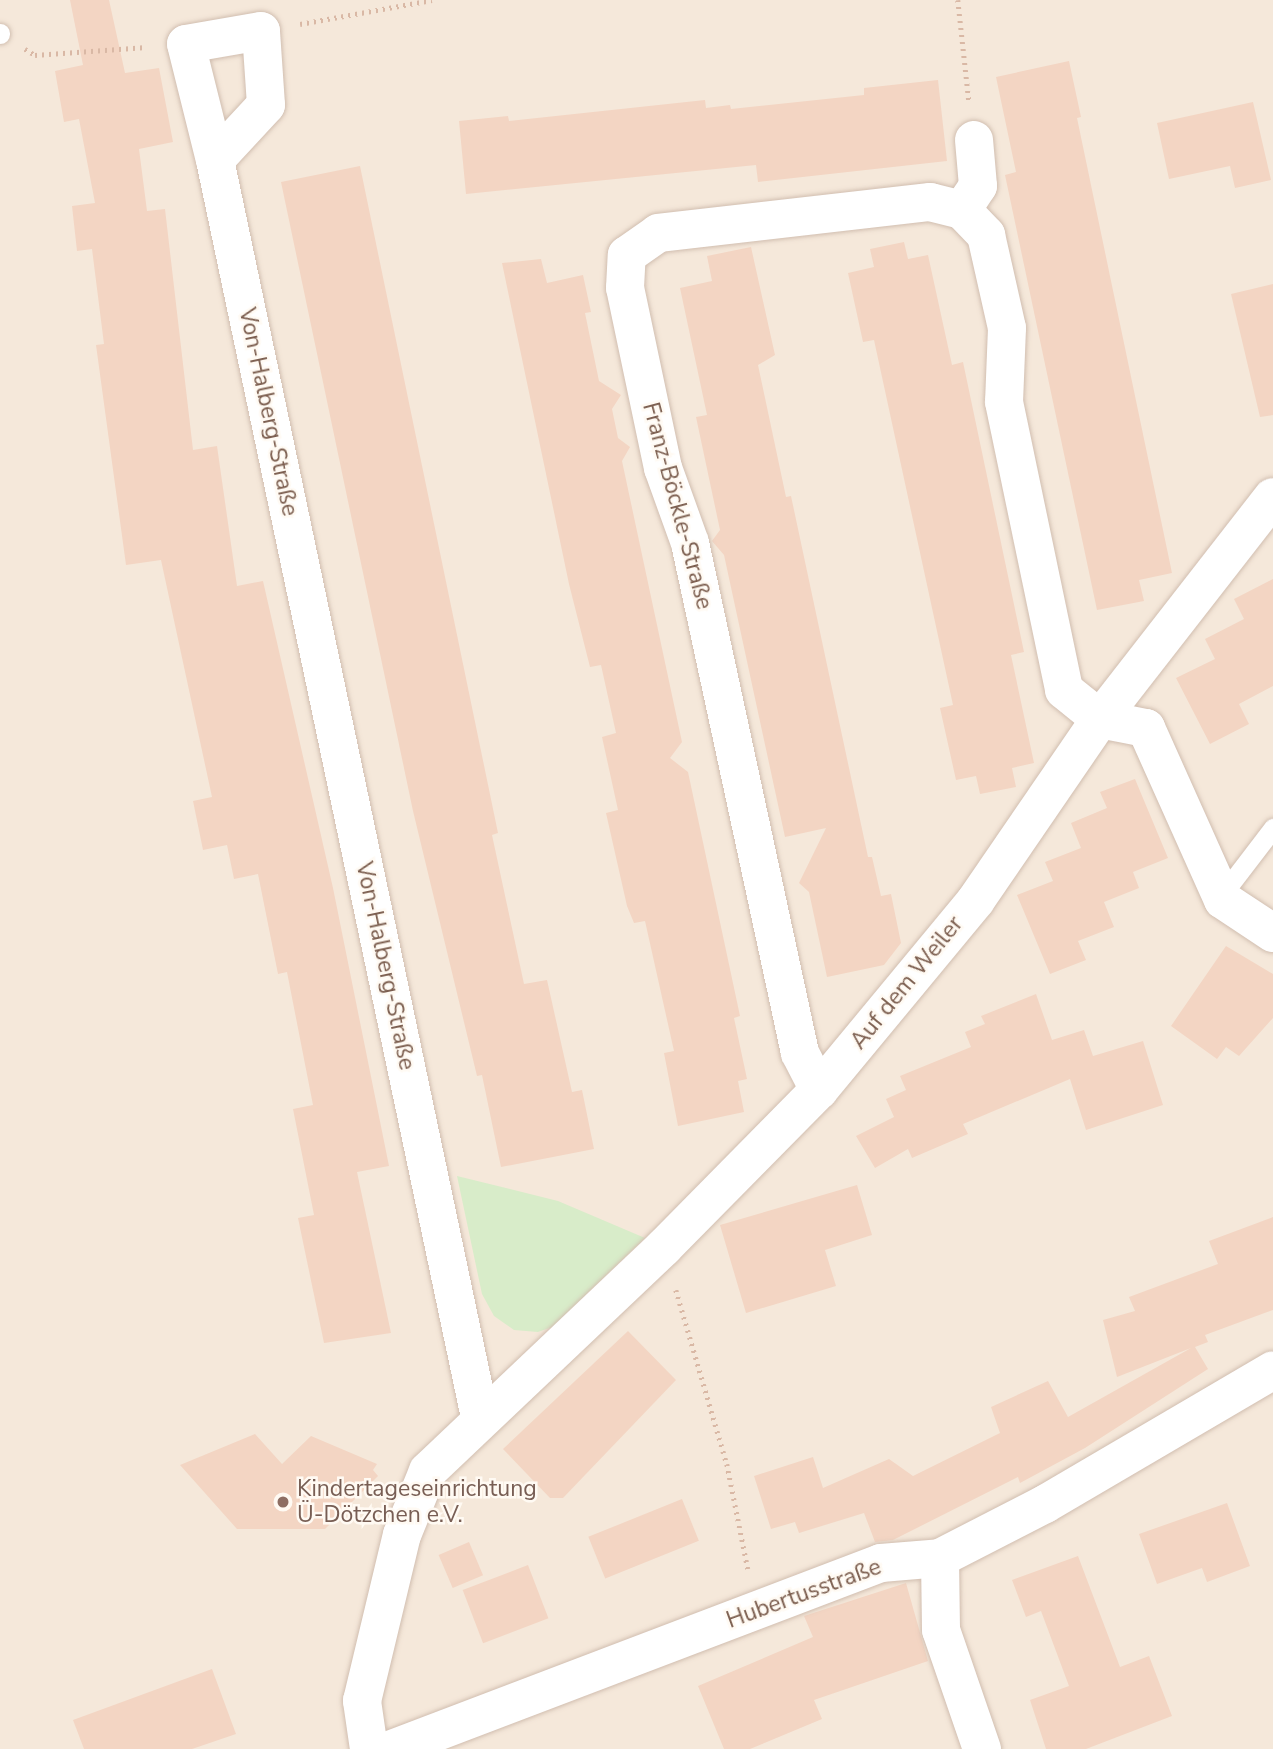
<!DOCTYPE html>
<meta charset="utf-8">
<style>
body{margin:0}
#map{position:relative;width:1273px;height:1749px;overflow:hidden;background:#fdf6ec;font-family:"Nunito Sans",sans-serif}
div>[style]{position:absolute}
.residential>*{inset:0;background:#f5e8da;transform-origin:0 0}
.green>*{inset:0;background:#d8ecc9}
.building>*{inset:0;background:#f3d5c3;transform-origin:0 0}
.path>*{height:4.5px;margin-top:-2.25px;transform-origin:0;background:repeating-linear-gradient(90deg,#d9b8a5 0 2px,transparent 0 7px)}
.roads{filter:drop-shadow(0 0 2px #d1beb0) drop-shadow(0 0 2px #d1beb0)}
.service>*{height:19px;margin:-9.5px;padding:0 9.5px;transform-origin:9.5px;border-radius:9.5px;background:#fff}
.minor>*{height:38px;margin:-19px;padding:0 19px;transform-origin:19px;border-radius:19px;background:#fff}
.dots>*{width:19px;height:19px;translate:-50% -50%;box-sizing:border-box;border:4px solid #fffaf3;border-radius:50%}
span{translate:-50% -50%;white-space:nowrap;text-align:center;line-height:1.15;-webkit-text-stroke:5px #fffaf3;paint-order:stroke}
.street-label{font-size:23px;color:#7a5c4d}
.education-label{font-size:23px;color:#785e54}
.left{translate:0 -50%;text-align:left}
</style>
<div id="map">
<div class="residential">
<div style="left:0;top:0;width:1273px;height:1749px"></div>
</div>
<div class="green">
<div style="clip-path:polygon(457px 1176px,558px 1201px,645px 1238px,552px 1327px,538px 1332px,514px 1330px,494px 1316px,482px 1294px)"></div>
</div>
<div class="building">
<div style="clip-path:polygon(70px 0,109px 0,125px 73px,159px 68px,173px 142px,139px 149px,147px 211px,165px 209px,193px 450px,217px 446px,237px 586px,263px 581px,333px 888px,389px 1166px,357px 1172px,391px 1333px,324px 1343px,298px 1218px,314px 1215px,293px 1109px,313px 1105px,287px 972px,278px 974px,258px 874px,234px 879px,227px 845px,203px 850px,193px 801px,212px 797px,161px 560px,126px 565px,96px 345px,104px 344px,92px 249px,77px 251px,72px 206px,95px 203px,79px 119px,64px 122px,55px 71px,83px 65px)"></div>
<div style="clip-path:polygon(1069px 61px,1081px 117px,1077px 118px,1172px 573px,1139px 580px,1144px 601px,1097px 610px,1005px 175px,1016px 172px,996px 77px)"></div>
<div style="clip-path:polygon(938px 80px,947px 161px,758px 182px,756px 165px,466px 194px,459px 121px,508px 116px,509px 121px,705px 100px,706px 108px,730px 105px,731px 109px,864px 95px,864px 88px)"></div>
<div style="clip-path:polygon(1253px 102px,1271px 180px,1235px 188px,1230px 166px,1169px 179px,1157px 123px)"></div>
<div style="clip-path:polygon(360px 166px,498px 833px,492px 835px,524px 984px,547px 980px,572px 1092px,582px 1090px,594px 1149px,501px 1167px,482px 1075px,477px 1076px,413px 811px,281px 182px)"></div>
<div style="clip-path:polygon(904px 242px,908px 259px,928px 255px,952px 365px,963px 362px,1024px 652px,1011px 655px,1034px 763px,1012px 768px,1016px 787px,980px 794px,976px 776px,956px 780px,940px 708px,953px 705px,874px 340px,863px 342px,848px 273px,874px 267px,870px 249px)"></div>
<div style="clip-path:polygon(751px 247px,775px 355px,758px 365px,786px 497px,791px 496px,868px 857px,872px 857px,881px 896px,891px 894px,901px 943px,884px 965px,827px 977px,809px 892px,799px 883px,826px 828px,785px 837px,724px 555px,712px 541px,720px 530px,696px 417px,707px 415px,680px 288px,712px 281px,707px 256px)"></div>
<div style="clip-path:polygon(541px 259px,547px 283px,583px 275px,591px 312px,585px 313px,599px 381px,621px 395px,612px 409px,618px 438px,630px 447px,622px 461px,682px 742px,670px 758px,688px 772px,740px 1016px,734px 1018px,747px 1079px,738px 1081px,744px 1112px,678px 1126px,664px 1053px,674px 1051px,645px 921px,634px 923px,627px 906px,606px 813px,618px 810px,602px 737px,616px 733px,601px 665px,590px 667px,569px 584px,502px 263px)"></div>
<div style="clip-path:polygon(1273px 284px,1273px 415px,1260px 417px,1231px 294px)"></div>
<div style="clip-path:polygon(1273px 579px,1273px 686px,1239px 704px,1249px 724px,1210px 744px,1176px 678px,1215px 659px,1205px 639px,1244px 619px,1234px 599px)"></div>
<div style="clip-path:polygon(1135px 779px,1168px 858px,1133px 872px,1139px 888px,1104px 902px,1114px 927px,1078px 941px,1086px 960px,1050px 974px,1017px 895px,1053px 881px,1045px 862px,1081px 848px,1071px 823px,1107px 808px,1100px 792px)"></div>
<div style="clip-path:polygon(1226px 946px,1273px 974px,1273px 1018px,1239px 1056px,1226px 1047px,1217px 1059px,1171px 1026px)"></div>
<div style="clip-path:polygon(1036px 994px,1052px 1040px,1084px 1030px,1093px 1056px,1143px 1041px,1163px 1105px,1086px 1130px,1070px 1079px,963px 1124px,968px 1134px,912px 1158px,908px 1149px,875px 1168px,856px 1136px,894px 1117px,886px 1099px,906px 1090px,900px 1076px,971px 1047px,965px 1032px,985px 1024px,981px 1016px)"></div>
<div style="clip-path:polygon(857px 1185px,872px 1235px,825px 1250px,836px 1286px,746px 1313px,720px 1225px)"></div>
<div style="clip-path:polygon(1273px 1217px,1273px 1310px,1205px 1335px,1208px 1342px,1195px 1347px,1208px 1369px,1085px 1448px,1020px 1483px,1018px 1477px,893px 1540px,875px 1542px,864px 1513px,799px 1533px,795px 1522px,771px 1529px,754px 1476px,813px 1457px,823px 1488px,889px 1459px,913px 1476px,1000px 1433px,991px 1407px,1048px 1381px,1068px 1417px,1191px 1348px,1117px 1377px,1103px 1320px,1135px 1311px,1129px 1297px,1218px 1264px,1209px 1241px)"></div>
<div style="clip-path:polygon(628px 1331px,676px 1380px,563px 1498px,550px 1498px,503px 1449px)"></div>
<div style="clip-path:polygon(255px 1434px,282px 1464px,311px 1436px,377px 1464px,373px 1470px,378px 1476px,325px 1529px,237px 1529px,180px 1465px)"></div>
<div style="left:682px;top:1499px;width:45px;height:101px;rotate:68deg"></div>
<div style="clip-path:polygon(1227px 1503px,1250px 1566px,1207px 1582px,1202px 1568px,1157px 1584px,1139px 1534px)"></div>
<div style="left:469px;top:1542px;width:36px;height:33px;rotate:67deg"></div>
<div style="clip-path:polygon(1078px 1556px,1120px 1667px,1149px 1656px,1172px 1716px,1086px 1749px,1046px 1749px,1030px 1700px,1069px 1686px,1041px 1611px,1026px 1617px,1012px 1580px)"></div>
<div style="left:528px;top:1565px;width:57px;height:70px;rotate:69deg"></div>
<div style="clip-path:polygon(906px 1583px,928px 1661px,814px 1700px,822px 1719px,750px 1749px,724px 1749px,698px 1686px,813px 1637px,804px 1616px)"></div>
<div style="clip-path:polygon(212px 1669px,236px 1734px,192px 1749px,84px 1749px,73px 1720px)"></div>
</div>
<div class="path">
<div style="left:958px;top:0;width:102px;rotate:83.8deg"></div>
<div style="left:300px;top:24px;width:134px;rotate:-10.3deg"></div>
<div style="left:25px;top:49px;width:12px;rotate:31deg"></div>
<div style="left:35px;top:55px;width:112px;rotate:-4.1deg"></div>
<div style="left:676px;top:1290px;width:181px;rotate:73.7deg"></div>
<div style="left:727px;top:1464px;width:107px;rotate:78.7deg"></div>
</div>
<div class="roads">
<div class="service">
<div style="left:0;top:33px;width:1px;rotate:90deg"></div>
<div style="left:1221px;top:896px;width:86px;rotate:-52.6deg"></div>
</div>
<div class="minor">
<div style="left:974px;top:140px;width:46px;rotate:85deg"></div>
<div style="left:978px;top:186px;width:29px;rotate:124deg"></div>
<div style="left:962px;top:210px;width:35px;rotate:46deg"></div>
<div style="left:986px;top:235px;width:95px;rotate:77.3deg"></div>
<div style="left:1007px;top:328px;width:74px;rotate:92.3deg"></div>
<div style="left:1004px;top:402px;width:294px;rotate:78.2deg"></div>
<div style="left:1064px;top:690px;width:46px;rotate:38.9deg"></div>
<div style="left:1100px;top:719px;width:47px;rotate:11.1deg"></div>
<div style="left:1146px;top:728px;width:188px;rotate:65.9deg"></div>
<div style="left:1223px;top:900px;width:60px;rotate:33.4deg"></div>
<div style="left:215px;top:160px;width:75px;rotate:-47.2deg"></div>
<div style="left:266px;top:105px;width:74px;rotate:-93.9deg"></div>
<div style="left:261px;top:31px;width:76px;rotate:170.2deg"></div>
<div style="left:186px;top:44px;width:120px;rotate:76deg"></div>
<div style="left:215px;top:160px;width:1285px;rotate:78.1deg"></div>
<div style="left:819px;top:1090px;width:42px;rotate:-117.2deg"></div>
<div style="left:800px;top:1053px;width:522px;rotate:-102.17deg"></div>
<div style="left:690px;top:543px;width:80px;rotate:-109.8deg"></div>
<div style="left:663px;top:468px;width:184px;rotate:-101.9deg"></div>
<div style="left:625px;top:288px;width:33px;rotate:-87deg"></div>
<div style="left:627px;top:255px;width:38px;rotate:-35deg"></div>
<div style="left:658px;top:233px;width:274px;rotate:-6.5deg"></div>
<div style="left:930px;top:202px;width:33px;rotate:14deg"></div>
<div style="left:940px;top:1558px;width:72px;rotate:89.2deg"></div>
<div style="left:941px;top:1630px;width:126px;rotate:71deg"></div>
<div style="left:369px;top:1749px;width:49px;rotate:-98.3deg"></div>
<div style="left:362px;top:1701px;width:171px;rotate:-76.5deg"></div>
<div style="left:402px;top:1535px;width:69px;rotate:-67.9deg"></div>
<div style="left:428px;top:1471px;width:325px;rotate:-43.5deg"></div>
<div style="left:664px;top:1247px;width:221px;rotate:-45.4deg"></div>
<div style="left:819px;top:1090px;width:246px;rotate:-50.4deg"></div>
<div style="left:976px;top:900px;width:219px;rotate:-55.6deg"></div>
<div style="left:1100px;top:719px;width:281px;rotate:-52.1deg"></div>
<div style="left:392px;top:1749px;width:523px;rotate:-20.83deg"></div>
<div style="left:881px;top:1563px;width:59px;rotate:-4.8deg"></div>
<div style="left:940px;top:1558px;width:118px;rotate:-27.2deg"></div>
<div style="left:1045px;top:1504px;width:264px;rotate:-30.4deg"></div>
</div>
</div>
<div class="dots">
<div style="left:283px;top:1502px;background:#8d6e63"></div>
</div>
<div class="street-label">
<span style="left:268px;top:412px;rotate:78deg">Von-Halberg-Straße</span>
<span style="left:677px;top:506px;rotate:75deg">Franz-Böckle-Straße</span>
<span style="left:385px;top:966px;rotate:78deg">Von-Halberg-Straße</span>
<span style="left:907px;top:983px;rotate:-51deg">Auf dem Weiler</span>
<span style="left:804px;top:1594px;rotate:-20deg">Hubertusstraße</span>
</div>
<div class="education-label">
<span class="left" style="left:297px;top:1502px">Kindertageseinrichtung<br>Ü-Dötzchen e.V.</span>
</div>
</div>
